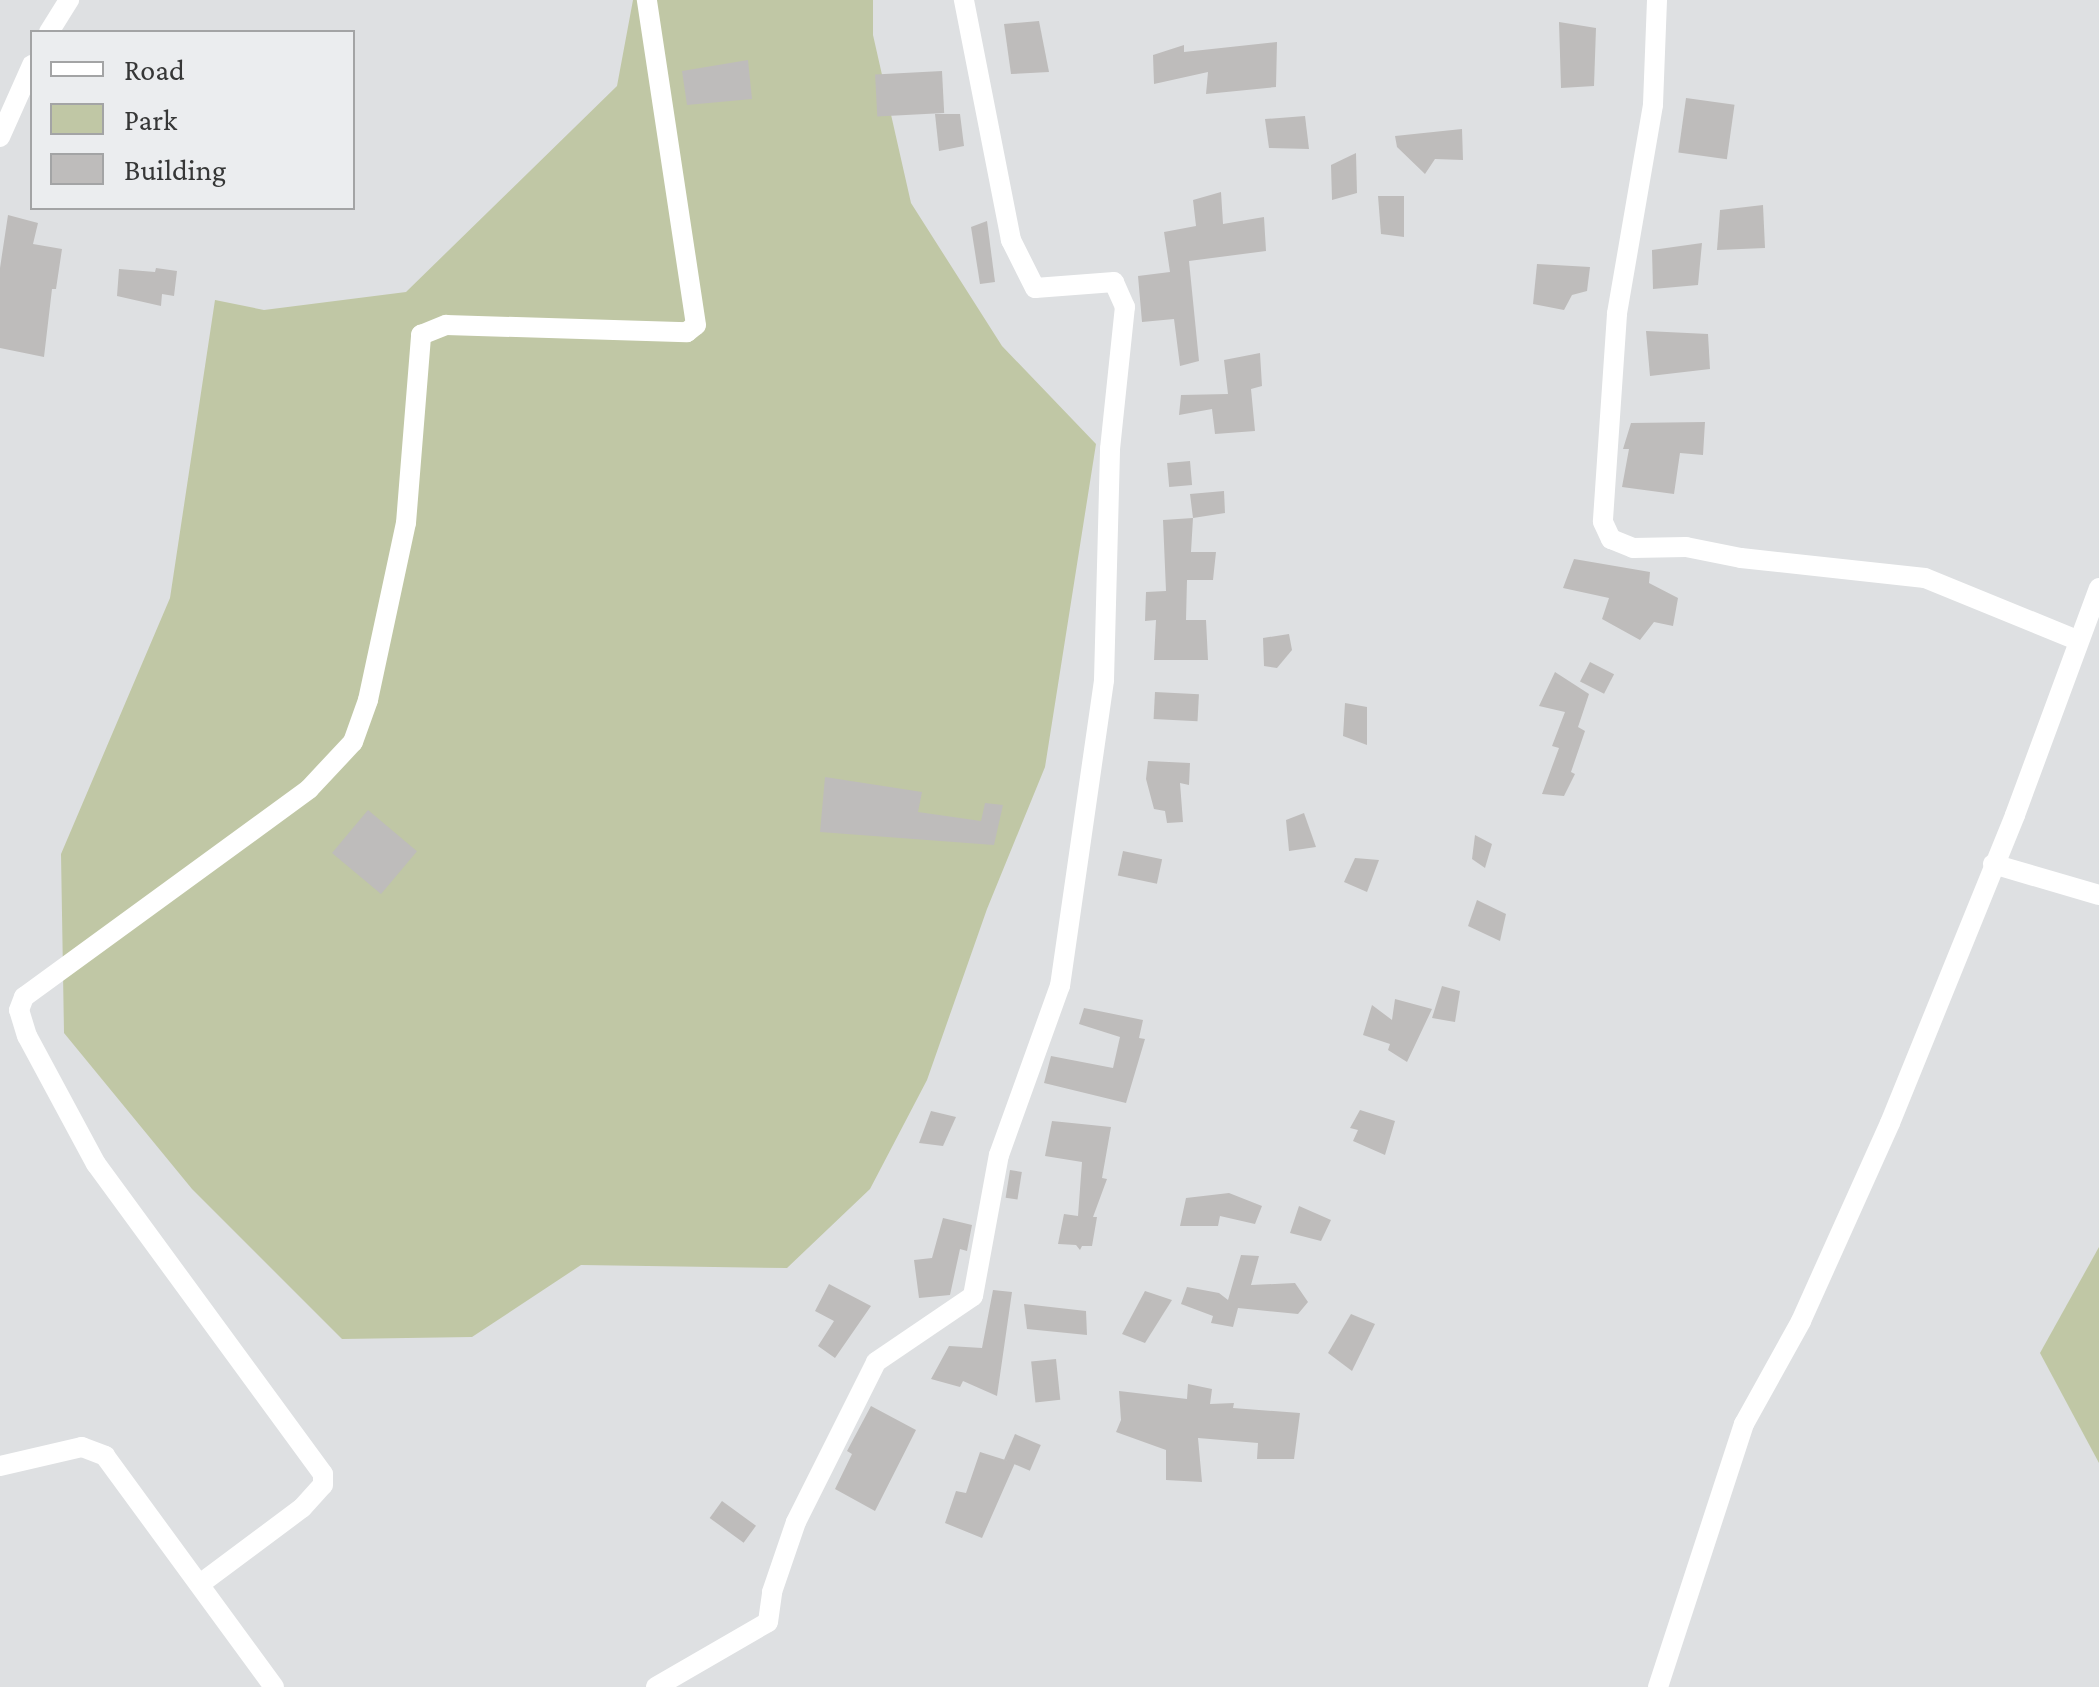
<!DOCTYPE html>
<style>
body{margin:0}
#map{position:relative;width:2099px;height:1687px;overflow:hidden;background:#dee0e2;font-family:"Crimson Pro",serif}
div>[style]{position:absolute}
.green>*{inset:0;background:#c0c7a5}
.building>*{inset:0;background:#bebcbb;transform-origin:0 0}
.minor>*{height:20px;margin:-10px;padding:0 10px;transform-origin:10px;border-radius:10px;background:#fff}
span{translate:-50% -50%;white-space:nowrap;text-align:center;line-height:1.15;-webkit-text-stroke:9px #ebedef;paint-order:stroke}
.legend{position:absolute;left:30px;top:30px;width:325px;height:180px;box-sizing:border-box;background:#ebedef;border:2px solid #a3a4a5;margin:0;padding:12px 18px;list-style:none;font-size:30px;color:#363737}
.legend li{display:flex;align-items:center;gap:20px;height:50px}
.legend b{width:50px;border:2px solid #a3a4a5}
</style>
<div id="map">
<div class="green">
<div style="clip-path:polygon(633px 0,873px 0,873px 35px,911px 203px,1002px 346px,1096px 444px,1045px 767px,987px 909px,927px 1080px,870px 1189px,787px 1268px,581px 1265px,472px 1337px,342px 1339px,192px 1189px,64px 1033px,61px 854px,170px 598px,215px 300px,264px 310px,406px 292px,617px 86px)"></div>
<div style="clip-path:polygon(2099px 1247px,2099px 1463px,2040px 1353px)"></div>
</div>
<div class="building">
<div style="clip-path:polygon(1039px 21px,1049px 72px,1011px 74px,1004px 24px)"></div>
<div style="clip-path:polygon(1559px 22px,1596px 28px,1594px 86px,1561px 88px)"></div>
<div style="clip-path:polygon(1277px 42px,1276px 87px,1206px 94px,1208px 72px,1154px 84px,1153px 55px,1184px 45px,1184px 52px)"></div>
<div style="clip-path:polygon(748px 60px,752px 99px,687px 105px,682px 71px)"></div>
<div style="left:942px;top:71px;width:42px;height:67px;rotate:87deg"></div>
<div style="left:1686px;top:98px;width:49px;height:55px;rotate:8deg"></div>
<div style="clip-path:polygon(935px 114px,960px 114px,964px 146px,939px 151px)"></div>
<div style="clip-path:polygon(1305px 116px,1309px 149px,1269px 148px,1265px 119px)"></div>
<div style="clip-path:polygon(1462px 129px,1463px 160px,1435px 159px,1425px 174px,1397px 147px,1395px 136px)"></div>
<div style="clip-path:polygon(1356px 153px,1357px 193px,1332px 200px,1331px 165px)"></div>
<div style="clip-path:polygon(1221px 192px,1223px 224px,1264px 217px,1266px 251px,1189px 261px,1199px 361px,1180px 366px,1174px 319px,1142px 322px,1138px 276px,1170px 272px,1164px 232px,1196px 226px,1193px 200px)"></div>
<div style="clip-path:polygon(1378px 196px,1404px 196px,1404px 237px,1381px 234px)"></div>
<div style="clip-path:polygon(1763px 205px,1765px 248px,1717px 250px,1720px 210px)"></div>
<div style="clip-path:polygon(8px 215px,38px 223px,33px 244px,62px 249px,56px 289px,52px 289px,44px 357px,0 348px,0 268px)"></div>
<div style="clip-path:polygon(987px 221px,995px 282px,980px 284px,971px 227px)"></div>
<div style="clip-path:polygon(1702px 243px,1698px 285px,1653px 289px,1652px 250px)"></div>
<div style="clip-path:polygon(1537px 264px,1590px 267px,1587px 291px,1572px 295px,1564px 310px,1533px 304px)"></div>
<div style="clip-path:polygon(156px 268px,177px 271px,174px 296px,162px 294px,161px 306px,117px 296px,119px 269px,155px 272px)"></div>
<div style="clip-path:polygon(1646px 331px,1708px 334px,1710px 369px,1650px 376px)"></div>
<div style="clip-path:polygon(1260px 353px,1262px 386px,1251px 389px,1255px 431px,1215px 434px,1212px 409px,1179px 415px,1181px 395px,1228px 394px,1224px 360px)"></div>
<div style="clip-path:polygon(1705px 422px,1703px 455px,1680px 453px,1674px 494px,1622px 487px,1629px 449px,1623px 449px,1631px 423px)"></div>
<div style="left:1190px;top:461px;width:24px;height:23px;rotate:85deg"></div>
<div style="clip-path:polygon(1224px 491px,1225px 513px,1193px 518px,1190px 494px)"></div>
<div style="clip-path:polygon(1193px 518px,1191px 552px,1216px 552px,1213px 580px,1187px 580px,1186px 620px,1206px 620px,1208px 660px,1154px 660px,1156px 620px,1145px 621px,1146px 592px,1166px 591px,1163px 520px)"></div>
<div style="clip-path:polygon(1574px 559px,1650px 572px,1649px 583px,1678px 598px,1673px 626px,1654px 622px,1640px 640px,1602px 619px,1609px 598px,1563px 588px)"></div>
<div style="clip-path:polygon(1289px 634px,1292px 650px,1277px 668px,1264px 666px,1263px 638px)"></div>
<div style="left:1590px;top:662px;width:27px;height:22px;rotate:27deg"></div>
<div style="clip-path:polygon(1555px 672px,1589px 694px,1578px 727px,1585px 731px,1571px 772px,1575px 774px,1564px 796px,1542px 794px,1559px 748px,1552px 746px,1565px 712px,1539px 706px)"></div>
<div style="left:1155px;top:692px;width:44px;height:27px;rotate:3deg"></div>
<div style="clip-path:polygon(1345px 703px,1367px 707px,1367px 745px,1343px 736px)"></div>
<div style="clip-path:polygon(1148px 761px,1190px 763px,1189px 785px,1180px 783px,1183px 822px,1167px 823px,1165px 811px,1154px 809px,1146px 779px)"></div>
<div style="clip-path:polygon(825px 777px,922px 792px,918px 812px,981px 821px,985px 803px,1003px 805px,994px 845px,820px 832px)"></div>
<div style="left:368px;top:810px;width:64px;height:56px;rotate:40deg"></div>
<div style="clip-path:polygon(1304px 813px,1316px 847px,1289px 851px,1286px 820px)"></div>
<div style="clip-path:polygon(1475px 835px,1492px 844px,1485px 868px,1472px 859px)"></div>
<div style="left:1123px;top:851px;width:40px;height:25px;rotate:12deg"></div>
<div style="clip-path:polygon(1355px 858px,1379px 860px,1367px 892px,1344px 882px)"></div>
<div style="clip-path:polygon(1477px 900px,1506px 914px,1500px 941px,1468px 926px)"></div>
<div style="clip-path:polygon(1442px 986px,1460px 991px,1455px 1022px,1432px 1018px)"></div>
<div style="clip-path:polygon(1395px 999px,1432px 1009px,1407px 1062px,1388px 1050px,1390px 1044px,1363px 1035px,1372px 1005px,1392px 1020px)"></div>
<div style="clip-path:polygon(1084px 1008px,1143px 1020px,1139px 1038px,1145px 1039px,1126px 1103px,1044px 1083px,1051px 1056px,1113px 1068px,1120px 1037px,1079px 1024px)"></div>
<div style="clip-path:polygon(1360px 1110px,1395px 1121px,1385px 1155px,1353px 1141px,1358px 1130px,1350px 1128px)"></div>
<div style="clip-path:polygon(931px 1111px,956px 1117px,943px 1146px,919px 1143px)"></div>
<div style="clip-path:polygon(1052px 1121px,1111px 1127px,1102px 1178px,1107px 1179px,1093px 1217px,1097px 1217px,1092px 1246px,1082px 1246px,1080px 1250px,1076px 1245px,1058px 1244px,1064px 1214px,1078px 1216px,1082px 1162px,1045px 1156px)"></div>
<div style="left:1010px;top:1170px;width:12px;height:28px;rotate:9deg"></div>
<div style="clip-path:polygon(1229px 1193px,1262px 1206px,1255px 1224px,1220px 1216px,1218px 1226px,1180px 1226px,1186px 1198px)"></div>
<div style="clip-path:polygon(1299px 1206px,1331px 1220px,1321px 1241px,1290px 1233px)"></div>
<div style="clip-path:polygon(943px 1218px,972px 1225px,967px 1251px,960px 1249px,950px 1295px,919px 1298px,914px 1260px,932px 1258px)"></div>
<div style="clip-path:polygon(1241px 1255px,1259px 1256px,1251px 1285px,1295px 1283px,1308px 1302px,1298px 1314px,1238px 1308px,1233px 1327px,1211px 1323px,1213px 1316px,1181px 1304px,1187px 1287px,1219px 1293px,1228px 1300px)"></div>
<div style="clip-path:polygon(829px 1284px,871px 1306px,835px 1358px,818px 1346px,834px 1321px,815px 1311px)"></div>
<div style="clip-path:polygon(993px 1290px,1012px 1292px,997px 1396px,963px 1381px,960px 1387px,931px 1379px,949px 1346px,982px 1348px)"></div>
<div style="clip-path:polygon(1145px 1291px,1172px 1300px,1145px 1343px,1122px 1334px)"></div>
<div style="clip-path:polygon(1024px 1304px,1086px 1311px,1087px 1335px,1027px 1329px)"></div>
<div style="clip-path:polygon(1351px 1314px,1375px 1324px,1352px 1371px,1328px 1353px)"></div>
<div style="left:1056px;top:1359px;width:41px;height:25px;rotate:84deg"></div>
<div style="clip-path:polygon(1188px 1384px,1212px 1389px,1210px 1404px,1234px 1403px,1233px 1408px,1300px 1413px,1294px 1459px,1257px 1459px,1258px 1443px,1198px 1438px,1202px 1482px,1166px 1480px,1166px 1450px,1116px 1432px,1121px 1420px,1119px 1391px,1187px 1399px)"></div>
<div style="clip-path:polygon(871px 1406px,916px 1430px,875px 1511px,835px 1489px,852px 1454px,847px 1451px)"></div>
<div style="left:1015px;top:1434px;width:28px;height:28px;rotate:23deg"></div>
<div style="clip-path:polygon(980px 1452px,1015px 1463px,982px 1538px,945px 1523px,956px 1491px,966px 1493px)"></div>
<div style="left:722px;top:1501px;width:42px;height:21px;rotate:36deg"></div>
</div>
<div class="minor">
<div style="left:1657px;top:0;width:105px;rotate:92.2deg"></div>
<div style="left:1653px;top:105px;width:212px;rotate:99.8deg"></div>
<div style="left:1617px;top:314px;width:208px;rotate:93.9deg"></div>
<div style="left:1603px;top:522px;width:19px;rotate:65deg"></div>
<div style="left:1611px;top:539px;width:24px;rotate:22deg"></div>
<div style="left:1633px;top:548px;width:53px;rotate:-1.1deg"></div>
<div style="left:1686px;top:547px;width:56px;rotate:11.3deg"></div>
<div style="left:1741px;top:558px;width:185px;rotate:6.2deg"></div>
<div style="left:1925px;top:578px;width:166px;rotate:22.2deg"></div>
<div style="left:49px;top:32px;width:38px;rotate:-58deg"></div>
<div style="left:0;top:137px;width:79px;rotate:-66deg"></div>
<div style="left:1993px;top:864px;width:110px;rotate:16.3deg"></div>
<div style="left:0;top:1466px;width:84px;rotate:-13deg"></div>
<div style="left:82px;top:1447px;width:25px;rotate:21deg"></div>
<div style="left:105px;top:1456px;width:286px;rotate:53.8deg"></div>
<div style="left:200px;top:1584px;width:127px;rotate:-36.7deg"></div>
<div style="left:302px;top:1508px;width:31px;rotate:-48deg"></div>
<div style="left:323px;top:1485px;width:11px;rotate:-90deg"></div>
<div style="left:323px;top:1474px;width:384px;rotate:-126.2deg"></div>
<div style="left:96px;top:1164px;width:145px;rotate:-118.3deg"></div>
<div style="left:27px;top:1036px;width:27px;rotate:-107deg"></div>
<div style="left:19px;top:1010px;width:14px;rotate:-69deg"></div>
<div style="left:24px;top:997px;width:353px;rotate:-36.1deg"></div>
<div style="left:309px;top:789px;width:64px;rotate:-46.9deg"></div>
<div style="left:353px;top:742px;width:45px;rotate:-70.3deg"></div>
<div style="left:368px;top:700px;width:181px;rotate:-77.9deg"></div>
<div style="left:406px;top:523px;width:189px;rotate:-85.4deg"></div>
<div style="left:421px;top:335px;width:27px;rotate:-22deg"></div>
<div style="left:446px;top:325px;width:241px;rotate:1.7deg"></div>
<div style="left:687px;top:332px;width:11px;rotate:-38deg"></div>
<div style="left:696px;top:325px;width:329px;rotate:-98.6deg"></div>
<div style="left:656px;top:1687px;width:129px;rotate:-30.1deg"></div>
<div style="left:768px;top:1622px;width:30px;rotate:-82deg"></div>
<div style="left:772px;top:1592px;width:74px;rotate:-71.1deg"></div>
<div style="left:796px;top:1522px;width:179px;rotate:-63.4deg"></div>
<div style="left:876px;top:1362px;width:117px;rotate:-34.2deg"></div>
<div style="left:973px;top:1296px;width:143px;rotate:-79.6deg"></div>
<div style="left:999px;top:1155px;width:180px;rotate:-70.2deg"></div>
<div style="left:1060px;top:986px;width:309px;rotate:-81.8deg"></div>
<div style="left:1104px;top:680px;width:231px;rotate:-88.5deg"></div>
<div style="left:1110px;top:449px;width:143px;rotate:-84deg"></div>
<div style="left:1125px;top:307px;width:27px;rotate:-114deg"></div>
<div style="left:1114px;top:282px;width:79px;rotate:175.7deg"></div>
<div style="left:1035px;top:288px;width:54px;rotate:-116.6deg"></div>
<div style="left:1011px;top:240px;width:245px;rotate:-101.1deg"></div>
<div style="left:1658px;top:1687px;width:277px;rotate:-71.9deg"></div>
<div style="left:1744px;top:1424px;width:118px;rotate:-61deg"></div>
<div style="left:1801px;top:1321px;width:217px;rotate:-65.8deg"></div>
<div style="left:1890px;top:1123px;width:332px;rotate:-67.9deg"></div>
<div style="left:2015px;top:815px;width:242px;rotate:-69.7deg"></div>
</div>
<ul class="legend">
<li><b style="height:12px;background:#fff"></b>Road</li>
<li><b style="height:28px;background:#c0c7a5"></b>Park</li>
<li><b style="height:28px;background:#bebcbb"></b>Building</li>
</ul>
</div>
